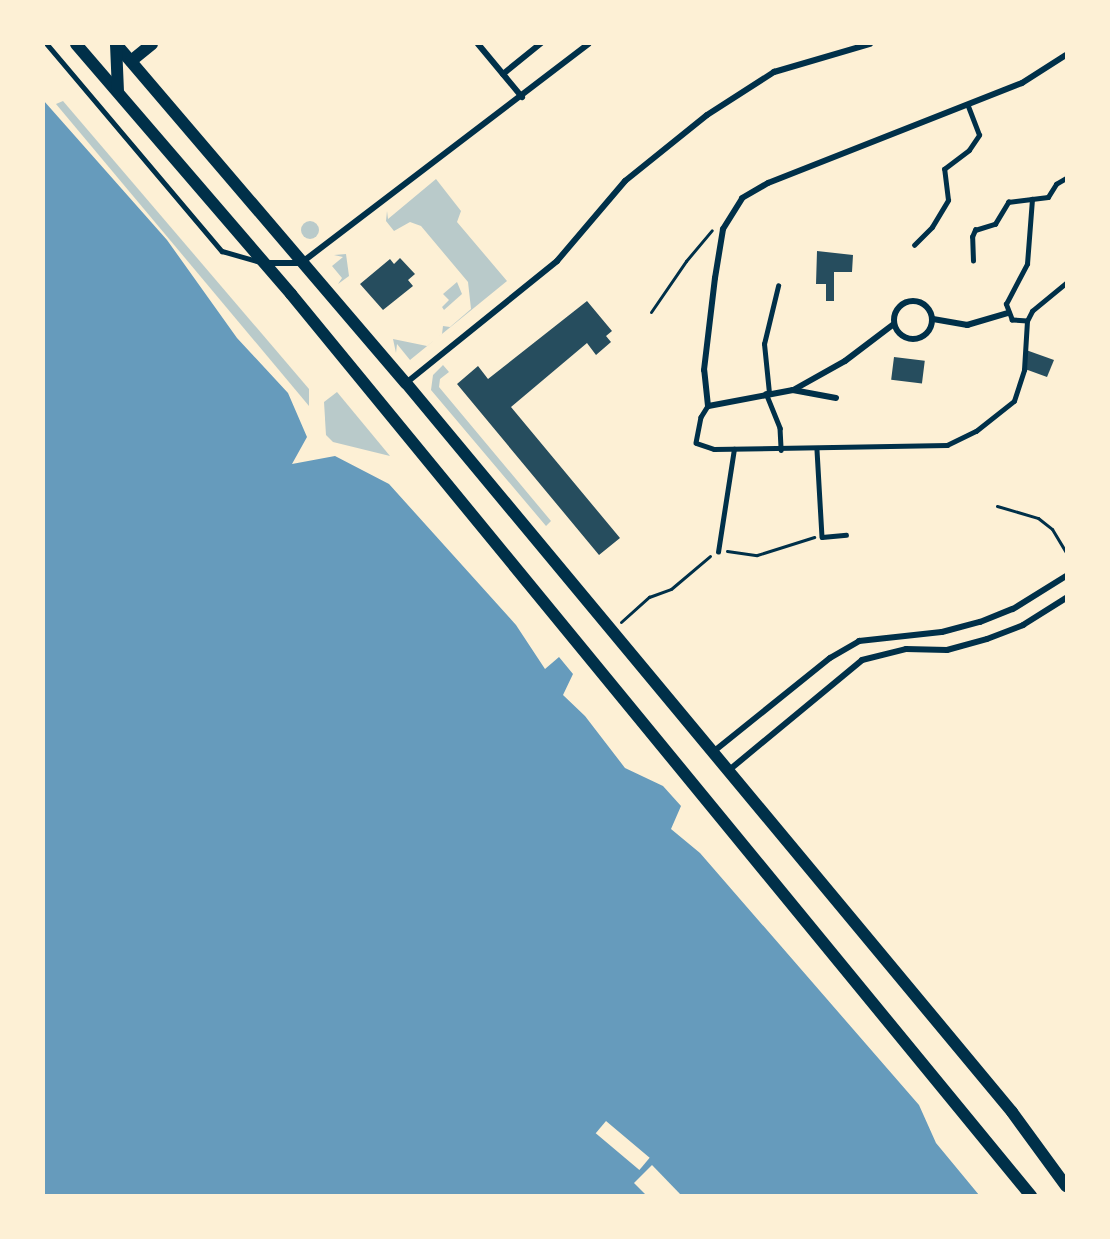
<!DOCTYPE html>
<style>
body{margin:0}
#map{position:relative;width:1110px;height:1239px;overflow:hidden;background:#fdf0d5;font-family:Commissioner,sans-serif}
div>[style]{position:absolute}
.green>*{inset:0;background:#b9caca}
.round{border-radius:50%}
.water>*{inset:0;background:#669bbc}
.pier>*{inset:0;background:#fdf0d5;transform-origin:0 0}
.building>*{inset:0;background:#264d5e;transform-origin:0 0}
.path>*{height:3px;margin:-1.5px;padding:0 1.5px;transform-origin:1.5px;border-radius:1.5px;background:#003049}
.service>*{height:4.5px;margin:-2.25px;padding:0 2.25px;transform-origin:2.25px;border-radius:2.25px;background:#003049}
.minor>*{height:6px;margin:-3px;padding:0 3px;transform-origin:3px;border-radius:3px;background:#003049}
.minor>.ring{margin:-3px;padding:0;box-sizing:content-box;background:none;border:6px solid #003049;border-radius:50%}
.secondary>*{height:12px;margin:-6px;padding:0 6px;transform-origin:6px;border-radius:6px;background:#003049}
span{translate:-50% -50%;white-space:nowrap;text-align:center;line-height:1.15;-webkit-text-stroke:6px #fdf0d5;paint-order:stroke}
.frame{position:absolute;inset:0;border:45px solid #fdf0d5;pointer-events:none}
</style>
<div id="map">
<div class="green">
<div style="clip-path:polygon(63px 101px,309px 389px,309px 406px,56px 104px)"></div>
<div style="clip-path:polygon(436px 179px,461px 211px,457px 222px,507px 281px,410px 360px,397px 344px,396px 353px,393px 339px,427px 346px,442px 334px,443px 326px,450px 327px,471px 309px,468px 282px,421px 226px,410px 222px,394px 231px,386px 221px,387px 211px,388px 219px)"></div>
<div class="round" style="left:301px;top:221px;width:18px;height:18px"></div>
<div style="clip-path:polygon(346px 254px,349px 276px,338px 284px,342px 278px,332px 266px,343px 257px,334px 255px)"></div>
<div style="clip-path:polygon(457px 282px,462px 294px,444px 310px,442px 307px,449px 300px,443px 294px)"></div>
<div style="clip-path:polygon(443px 365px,449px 372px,440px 379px,439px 387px,551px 521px,546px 526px,431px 390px,433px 375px)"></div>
<div style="clip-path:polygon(337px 392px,390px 456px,333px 442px,326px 435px,324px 402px)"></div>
</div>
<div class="water">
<div style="clip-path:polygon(44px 101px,167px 240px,237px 338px,288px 393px,307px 437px,292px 464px,335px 456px,389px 484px,516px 625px,545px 669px,559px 657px,573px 674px,563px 695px,585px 716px,625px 768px,663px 786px,681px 806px,671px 829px,700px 853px,919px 1105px,936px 1143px,979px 1195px,44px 1195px)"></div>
</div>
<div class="pier">
<div style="left:606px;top:1121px;width:57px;height:16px;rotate:40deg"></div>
<div style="clip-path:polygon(652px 1165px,681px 1195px,646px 1195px,634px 1183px)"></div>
</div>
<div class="building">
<div style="clip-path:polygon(817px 251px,853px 255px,852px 272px,834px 272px,834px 301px,826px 301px,826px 284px,816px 284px)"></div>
<div style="clip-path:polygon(400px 258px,415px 274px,408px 280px,413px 286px,383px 310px,360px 284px,390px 259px,394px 264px)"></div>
<div style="clip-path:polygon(587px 301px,612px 331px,606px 336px,611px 342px,596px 355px,587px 343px,511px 407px,620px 538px,599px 555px,457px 384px,478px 366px,488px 379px)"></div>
<div style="clip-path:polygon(1026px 350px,1054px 360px,1047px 377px,1025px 369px)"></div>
<div style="left:894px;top:357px;width:31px;height:23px;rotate:7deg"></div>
</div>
<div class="path">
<div style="left:651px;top:312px;width:62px;rotate:-55.5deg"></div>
<div style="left:686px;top:261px;width:40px;rotate:-50deg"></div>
<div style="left:997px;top:506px;width:43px;rotate:16.3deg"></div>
<div style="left:1038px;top:518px;width:18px;rotate:38deg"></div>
<div style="left:1052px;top:529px;width:27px;rotate:59deg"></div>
<div style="left:727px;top:551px;width:30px;rotate:8deg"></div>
<div style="left:757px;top:555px;width:60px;rotate:-17.5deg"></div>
<div style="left:621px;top:622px;width:38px;rotate:-42deg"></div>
<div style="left:649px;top:597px;width:23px;rotate:-20deg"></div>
<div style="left:671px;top:589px;width:51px;rotate:-40.2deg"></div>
</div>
<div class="service">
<div style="left:47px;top:44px;width:271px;rotate:49.8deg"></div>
<div style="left:222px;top:251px;width:37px;rotate:16deg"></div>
<div style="left:914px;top:245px;width:25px;rotate:-45deg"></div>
<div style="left:932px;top:227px;width:31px;rotate:-59deg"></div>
<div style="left:948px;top:200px;width:31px;rotate:-97deg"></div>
<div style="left:944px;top:169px;width:31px;rotate:-37deg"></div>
<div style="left:969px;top:150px;width:18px;rotate:-56deg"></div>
<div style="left:979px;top:135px;width:31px;rotate:-111deg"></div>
<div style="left:973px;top:261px;width:24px;rotate:-92deg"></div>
<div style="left:972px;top:237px;width:8px;rotate:-67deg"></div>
<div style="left:975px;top:230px;width:21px;rotate:-17deg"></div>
<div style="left:995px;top:224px;width:26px;rotate:-59deg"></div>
<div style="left:1008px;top:202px;width:40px;rotate:-7.1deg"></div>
<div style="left:1048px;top:197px;width:15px;rotate:-58deg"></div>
<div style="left:1056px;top:184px;width:12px;rotate:-31deg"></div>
<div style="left:1027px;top:321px;width:15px;rotate:-176deg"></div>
<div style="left:1012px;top:320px;width:17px;rotate:-111deg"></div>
<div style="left:1006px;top:304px;width:45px;rotate:-62.3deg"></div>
<div style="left:1027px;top:264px;width:65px;rotate:-85.6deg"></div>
<div style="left:766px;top:393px;width:38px;rotate:68deg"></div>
<div style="left:780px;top:428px;width:22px;rotate:87deg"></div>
<div style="left:769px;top:393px;width:49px;rotate:-95.8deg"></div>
<div style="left:764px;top:344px;width:60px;rotate:-76.4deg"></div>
<div style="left:708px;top:406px;width:13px;rotate:122deg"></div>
<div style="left:701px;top:417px;width:26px;rotate:101deg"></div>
<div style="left:696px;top:443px;width:19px;rotate:18deg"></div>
<div style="left:714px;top:449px;width:233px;rotate:-1deg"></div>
<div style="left:947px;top:445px;width:32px;rotate:-26deg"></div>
<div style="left:976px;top:431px;width:48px;rotate:-38.3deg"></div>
<div style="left:1014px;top:401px;width:33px;rotate:-72deg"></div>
<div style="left:1024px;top:370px;width:49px;rotate:-86.5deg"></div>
<div style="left:1027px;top:321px;width:11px;rotate:-63deg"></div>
<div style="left:1032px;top:311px;width:44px;rotate:-39.5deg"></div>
<div style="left:817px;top:450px;width:87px;rotate:86.7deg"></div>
<div style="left:822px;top:537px;width:24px;rotate:-5deg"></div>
<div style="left:718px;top:552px;width:104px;rotate:-81.2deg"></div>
</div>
<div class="minor">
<div style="left:478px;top:44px;width:69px;rotate:50.3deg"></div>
<div style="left:503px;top:74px;width:48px;rotate:-39deg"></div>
<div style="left:265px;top:263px;width:36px"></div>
<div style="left:301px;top:263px;width:361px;rotate:-37.3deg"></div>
<div class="ring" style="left:894px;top:301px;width:32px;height:32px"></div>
<div style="left:933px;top:319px;width:35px;rotate:10deg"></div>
<div style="left:967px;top:325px;width:43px;rotate:-16.3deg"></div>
<div style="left:406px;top:383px;width:194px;rotate:-38.9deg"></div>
<div style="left:557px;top:261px;width:105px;rotate:-49.6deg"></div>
<div style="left:625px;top:181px;width:105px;rotate:-38.8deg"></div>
<div style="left:707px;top:115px;width:80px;rotate:-32.7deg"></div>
<div style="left:774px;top:72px;width:100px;rotate:-16.3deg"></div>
<div style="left:795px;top:389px;width:57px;rotate:-29.2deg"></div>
<div style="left:845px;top:361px;width:61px;rotate:-37.1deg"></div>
<div style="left:836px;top:398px;width:44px;rotate:-169.5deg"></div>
<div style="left:793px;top:390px;width:86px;rotate:169.3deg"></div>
<div style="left:708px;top:406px;width:36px;rotate:-96deg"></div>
<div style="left:704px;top:370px;width:93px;rotate:-83.2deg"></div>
<div style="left:715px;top:278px;width:50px;rotate:-80.7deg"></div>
<div style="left:723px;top:229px;width:36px;rotate:-58deg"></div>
<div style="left:742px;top:198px;width:30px;rotate:-30deg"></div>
<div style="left:768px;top:183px;width:273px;rotate:-21.5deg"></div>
<div style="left:1022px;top:83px;width:52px;rotate:-32.5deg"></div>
<div style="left:713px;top:752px;width:150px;rotate:-38.8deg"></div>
<div style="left:830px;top:658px;width:34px;rotate:-30deg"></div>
<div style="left:859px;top:641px;width:83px;rotate:-6.2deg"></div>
<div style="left:942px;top:632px;width:39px;rotate:-15deg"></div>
<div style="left:980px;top:622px;width:35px;rotate:-22deg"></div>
<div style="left:1013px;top:609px;width:62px;rotate:-31.9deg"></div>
<div style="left:728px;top:771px;width:174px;rotate:-39.6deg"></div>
<div style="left:862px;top:660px;width:45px;rotate:-14deg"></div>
<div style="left:906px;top:649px;width:41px;rotate:1.4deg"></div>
<div style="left:947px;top:650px;width:41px;rotate:-15.4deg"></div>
<div style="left:987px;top:639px;width:39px;rotate:-21deg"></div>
<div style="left:1023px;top:625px;width:51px;rotate:-32.1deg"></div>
</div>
<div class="secondary">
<div style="left:76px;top:44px;width:330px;rotate:49.3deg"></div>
<div style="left:291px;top:294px;width:1167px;rotate:50.63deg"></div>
<div style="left:116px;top:44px;width:446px;rotate:49.5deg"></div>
<div style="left:406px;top:383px;width:948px;rotate:50.26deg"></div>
<div style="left:1012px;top:1112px;width:92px;rotate:53.9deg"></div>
<div style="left:116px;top:44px;width:47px;rotate:87.6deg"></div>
<div style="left:131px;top:61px;width:27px;rotate:-39deg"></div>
</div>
<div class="frame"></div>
</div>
